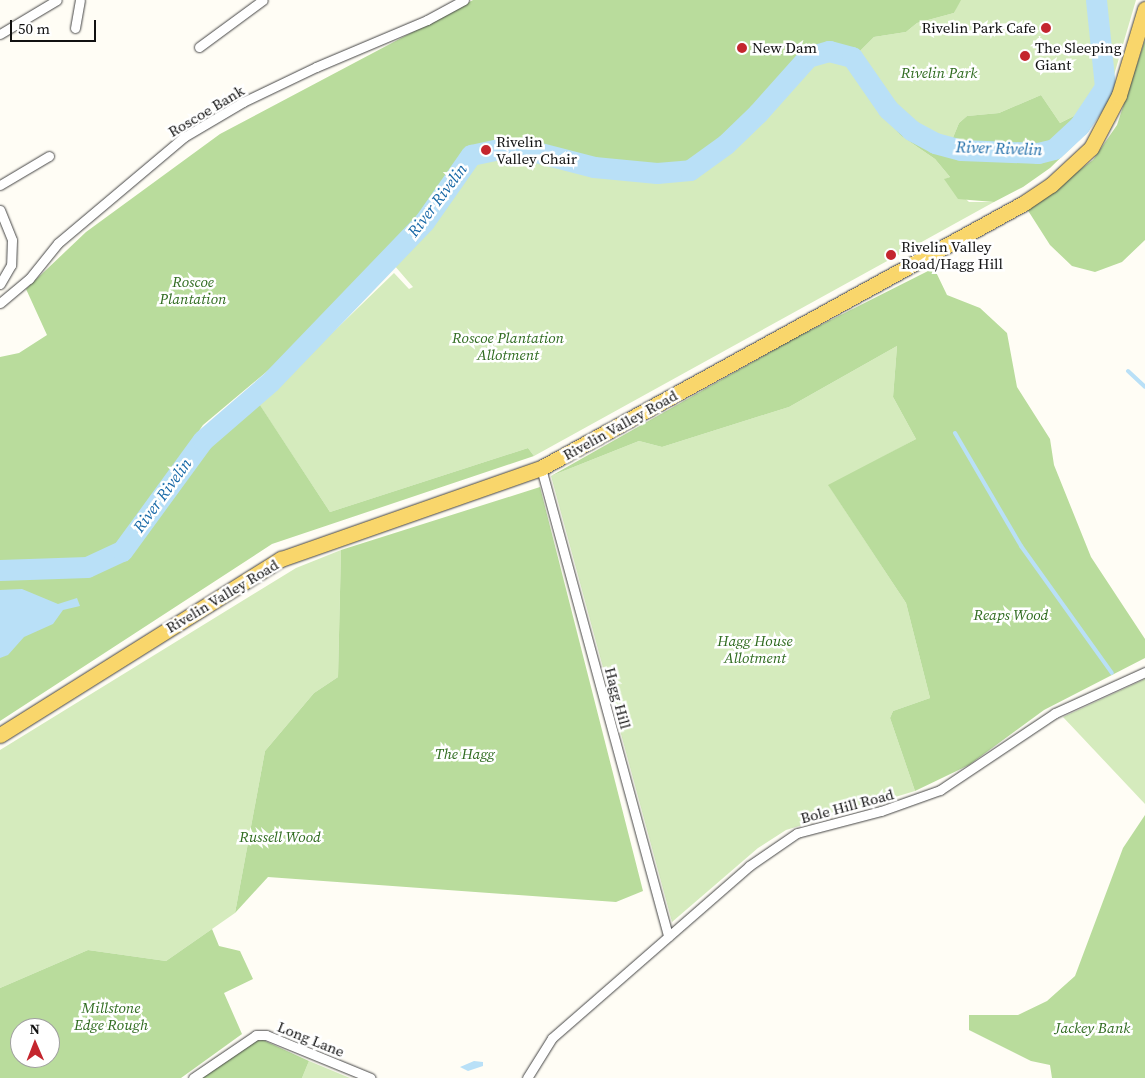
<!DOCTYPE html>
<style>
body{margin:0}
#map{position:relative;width:1145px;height:1078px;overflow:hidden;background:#fffdf5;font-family:"Source Serif 4",serif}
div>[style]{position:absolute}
.green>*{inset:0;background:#d5ebbd}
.forest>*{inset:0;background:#b9dc9c}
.water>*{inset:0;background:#b9e0f7}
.stream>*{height:4px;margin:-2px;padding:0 2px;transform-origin:2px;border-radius:2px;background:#b9e0f7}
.river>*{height:21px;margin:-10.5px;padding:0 10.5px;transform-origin:10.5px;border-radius:10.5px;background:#b9e0f7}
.roads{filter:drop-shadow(0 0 1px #444) drop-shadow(0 0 1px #444)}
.street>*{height:9px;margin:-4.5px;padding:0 4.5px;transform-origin:4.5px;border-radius:4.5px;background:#fff}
.primary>*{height:15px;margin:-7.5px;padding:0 7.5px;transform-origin:7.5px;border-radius:7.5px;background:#f9d66b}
.dots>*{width:14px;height:14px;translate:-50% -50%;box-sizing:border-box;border:2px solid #fff;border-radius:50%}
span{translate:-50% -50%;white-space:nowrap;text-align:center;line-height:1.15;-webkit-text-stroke:5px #fff;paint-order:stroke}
.poi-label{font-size:15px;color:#111}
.right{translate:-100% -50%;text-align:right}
.left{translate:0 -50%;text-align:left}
.park-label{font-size:15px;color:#2f6b1f;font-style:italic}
.street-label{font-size:15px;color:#111}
.water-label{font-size:16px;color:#1768a6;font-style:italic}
.north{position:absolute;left:10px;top:1018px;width:50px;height:50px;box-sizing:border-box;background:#fff;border:1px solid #a0a0a0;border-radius:50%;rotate:359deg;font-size:14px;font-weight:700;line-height:20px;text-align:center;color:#111}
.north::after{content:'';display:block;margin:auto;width:18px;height:22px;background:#c4262e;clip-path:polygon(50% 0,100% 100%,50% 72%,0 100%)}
.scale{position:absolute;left:10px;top:20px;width:86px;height:22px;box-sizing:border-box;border:2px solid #111;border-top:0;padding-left:6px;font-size:15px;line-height:18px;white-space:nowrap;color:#111;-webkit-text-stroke:4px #fff;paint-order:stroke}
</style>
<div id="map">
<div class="green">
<div style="clip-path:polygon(960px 0,1136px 0,1112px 82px,1095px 115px,1074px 116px,1060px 123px,1041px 95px,999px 113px,967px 116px,959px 123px,952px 140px,931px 134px,907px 117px,857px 54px,874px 37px,906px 32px,917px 23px,954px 13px)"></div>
<div style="clip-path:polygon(824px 60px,846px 66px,852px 72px,900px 135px,935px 159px,950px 177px,945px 179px,969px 202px,994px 202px,534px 456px,528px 448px,330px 512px,259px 404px,394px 273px,409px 289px,413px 287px,394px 265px,430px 226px,478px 156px,505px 151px,538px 157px,574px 170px,628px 179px,662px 180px,697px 174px,775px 109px,795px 79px,812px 64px)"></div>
<div style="clip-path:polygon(897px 346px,893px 397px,916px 439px,829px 486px,906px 603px,930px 698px,893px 711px,890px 718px,915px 791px,786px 830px,758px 848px,672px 922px,551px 476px,639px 441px,662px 447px,789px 407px)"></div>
<div style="clip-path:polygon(341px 550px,338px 677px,314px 693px,265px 751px,235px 913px,166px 961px,88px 950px,0 988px,0 750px,296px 568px)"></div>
<div style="clip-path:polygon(1145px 679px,1145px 804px,1063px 717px)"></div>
<div style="clip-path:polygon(309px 1061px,350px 1078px,302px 1078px)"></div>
</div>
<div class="forest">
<div style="clip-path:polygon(473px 0,961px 0,954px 13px,917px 23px,906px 32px,874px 37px,857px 54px,829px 47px,804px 54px,746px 118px,693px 163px,658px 169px,573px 159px,534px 145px,497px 142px,470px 149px,413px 224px,277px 363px,203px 425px,117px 549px,85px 563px,0 566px,0 357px,19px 353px,47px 335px,26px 289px,86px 232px,220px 134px)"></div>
<div style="clip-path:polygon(1145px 40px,1145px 240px,1122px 262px,1095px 272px,1072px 266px,1050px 245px,1027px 209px,1093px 160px,1117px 125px)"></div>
<div style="clip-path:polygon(1041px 95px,1060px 123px,1074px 116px,1095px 115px,1078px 141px,1050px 168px,1023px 187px,994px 202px,958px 199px,944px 179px,950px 177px,935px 159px,900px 135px,881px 111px,888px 112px,914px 137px,943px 154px,954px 154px,952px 140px,959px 123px,967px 116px,999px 113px)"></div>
<div style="clip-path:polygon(934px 268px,947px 295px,980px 308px,1007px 333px,1017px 387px,1050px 439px,1054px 465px,1091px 557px,1145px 639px,1145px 658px,1044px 710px,969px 765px,915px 791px,890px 718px,893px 711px,930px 698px,906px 603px,828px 485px,916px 439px,893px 397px,897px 346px,789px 407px,662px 447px,639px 441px,551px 476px,797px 337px)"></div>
<div style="clip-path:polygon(256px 399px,330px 512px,528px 448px,534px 456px,272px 544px,0 721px,0 576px,88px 573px,117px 560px,203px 449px)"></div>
<div style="clip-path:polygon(540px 487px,643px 891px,616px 902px,268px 877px,235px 913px,265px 751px,314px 693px,338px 677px,341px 550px)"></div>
<div style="clip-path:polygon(1145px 815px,1145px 1078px,1052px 1078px,1050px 1065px,1031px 1061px,969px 1030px,969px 1015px,1018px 1015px,1047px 1001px,1075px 976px,1123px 848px)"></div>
<div style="clip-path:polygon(evenodd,212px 929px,219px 946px,240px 951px,253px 979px,224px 993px,242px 1034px,181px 1078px,0 1078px,0 988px,88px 950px,166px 961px,212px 929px,20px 1028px,50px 1028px,50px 1058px,20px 1058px,20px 1028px)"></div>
<div style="clip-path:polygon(263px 1040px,309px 1061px,302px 1078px,201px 1078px,254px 1041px)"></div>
</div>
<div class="water">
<div style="clip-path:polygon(22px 589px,58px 604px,77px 598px,80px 606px,63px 610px,53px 624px,24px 637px,8px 655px,0 658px,0 590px)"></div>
<div style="clip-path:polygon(474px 1061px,483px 1062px,483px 1066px,468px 1071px,460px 1067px)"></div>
</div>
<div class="stream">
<div style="left:1128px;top:371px;width:23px;rotate:43deg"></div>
<div style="left:955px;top:433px;width:131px;rotate:59.7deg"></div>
<div style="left:1021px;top:546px;width:156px;rotate:54.4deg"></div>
</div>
<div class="river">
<div style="left:0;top:570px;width:87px;rotate:-2deg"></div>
<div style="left:87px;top:567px;width:38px;rotate:-25deg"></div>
<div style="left:122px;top:551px;width:137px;rotate:-53.9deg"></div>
<div style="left:203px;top:440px;width:89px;rotate:-40.9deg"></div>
<div style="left:270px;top:382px;width:222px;rotate:-46.1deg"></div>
<div style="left:424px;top:222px;width:82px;rotate:-55deg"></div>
<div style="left:471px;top:155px;width:33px;rotate:-12deg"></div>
<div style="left:503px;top:148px;width:29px;rotate:6deg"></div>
<div style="left:532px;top:151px;width:64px;rotate:14.5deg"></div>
<div style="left:594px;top:167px;width:63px;rotate:5.4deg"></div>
<div style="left:657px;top:173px;width:33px;rotate:-5deg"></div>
<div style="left:690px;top:170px;width:44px;rotate:-35.8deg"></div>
<div style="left:726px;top:144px;width:45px;rotate:-44.1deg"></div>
<div style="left:758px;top:113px;width:75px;rotate:-48.2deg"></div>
<div style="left:808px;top:57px;width:22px;rotate:-16deg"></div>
<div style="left:829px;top:51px;width:24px;rotate:15deg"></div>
<div style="left:852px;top:57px;width:63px;rotate:55.3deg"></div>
<div style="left:888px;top:109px;width:31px;rotate:42deg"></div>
<div style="left:911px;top:130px;width:27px;rotate:28deg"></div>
<div style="left:935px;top:143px;width:27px;rotate:15deg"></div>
<div style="left:961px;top:150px;width:77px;rotate:2.2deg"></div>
<div style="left:1038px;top:153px;width:16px;rotate:-14deg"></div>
<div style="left:1054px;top:149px;width:34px;rotate:-43deg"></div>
<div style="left:1079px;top:126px;width:47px;rotate:-56.3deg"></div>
<div style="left:1105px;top:87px;width:87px;rotate:-95.9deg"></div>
</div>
<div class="roads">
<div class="street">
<div style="left:75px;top:28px;width:28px;rotate:-80deg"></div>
<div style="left:0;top:34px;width:66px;rotate:-30.8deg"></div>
<div style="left:199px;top:47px;width:79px;rotate:-36.3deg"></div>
<div style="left:0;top:185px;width:57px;rotate:-30.6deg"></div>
<div style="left:0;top:210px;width:32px;rotate:68deg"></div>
<div style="left:12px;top:240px;width:25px;rotate:92deg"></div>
<div style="left:11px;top:265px;width:22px;rotate:120deg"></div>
<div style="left:0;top:303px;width:38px;rotate:-40deg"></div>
<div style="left:29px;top:279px;width:46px;rotate:-51.1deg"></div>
<div style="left:58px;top:243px;width:165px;rotate:-40.1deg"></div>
<div style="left:184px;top:137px;width:69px;rotate:-30.7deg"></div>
<div style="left:243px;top:102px;width:81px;rotate:-25.6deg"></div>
<div style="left:316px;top:67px;width:121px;rotate:-22.9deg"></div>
<div style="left:427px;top:20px;width:42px;rotate:-28.4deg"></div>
<div style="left:541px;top:468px;width:485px;rotate:74.8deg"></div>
<div style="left:193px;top:1078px;width:76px;rotate:-34.3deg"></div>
<div style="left:256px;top:1035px;width:10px"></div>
<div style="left:266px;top:1035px;width:113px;rotate:22.3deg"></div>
<div style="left:527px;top:1078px;width:47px;rotate:-58deg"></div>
<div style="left:552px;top:1038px;width:262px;rotate:-41.1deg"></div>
<div style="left:749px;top:866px;width:58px;rotate:-34.5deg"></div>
<div style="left:797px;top:833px;width:87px;rotate:-14.7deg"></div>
<div style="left:881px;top:811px;width:63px;rotate:-19.6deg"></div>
<div style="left:940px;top:790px;width:138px;rotate:-33.8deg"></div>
<div style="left:1055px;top:713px;width:99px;rotate:-24.5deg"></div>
</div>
<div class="primary">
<div style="left:0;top:735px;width:332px;rotate:-32.1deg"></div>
<div style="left:281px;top:559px;width:275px;rotate:-19.3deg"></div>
<div style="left:541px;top:468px;width:551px;rotate:-28.75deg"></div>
<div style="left:1024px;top:203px;width:32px;rotate:-34deg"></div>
<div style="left:1051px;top:185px;width:54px;rotate:-42.8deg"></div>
<div style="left:1091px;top:148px;width:60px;rotate:-62.2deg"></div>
<div style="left:1119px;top:95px;width:90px;rotate:-73.2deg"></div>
</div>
</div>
<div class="dots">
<div style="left:1046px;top:28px;background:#c4262e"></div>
<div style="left:742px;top:48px;background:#c4262e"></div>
<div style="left:1025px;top:56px;background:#c4262e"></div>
<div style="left:486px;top:150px;background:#c4262e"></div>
<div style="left:891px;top:255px;background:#c4262e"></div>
</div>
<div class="poi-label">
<span class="right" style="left:1036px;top:28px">Rivelin Park Cafe</span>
<span class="left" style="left:1035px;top:56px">The Sleeping<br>Giant</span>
<span class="left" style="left:752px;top:48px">New Dam</span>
<span class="left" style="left:496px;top:150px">Rivelin<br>Valley Chair</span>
<span class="left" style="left:901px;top:255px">Rivelin Valley<br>Road/Hagg Hill</span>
</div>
<div class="park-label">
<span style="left:939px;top:73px">Rivelin Park</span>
<span style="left:193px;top:290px">Roscoe<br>Plantation</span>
<span style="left:508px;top:346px">Roscoe Plantation<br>Allotment</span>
<span style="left:1011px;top:615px">Reaps Wood</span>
<span style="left:755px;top:649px">Hagg House<br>Allotment</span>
<span style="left:465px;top:754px">The Hagg</span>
<span style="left:280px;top:837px">Russell Wood</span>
<span style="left:111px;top:1016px">Millstone<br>Edge Rough</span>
<span style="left:1093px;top:1028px">Jackey Bank</span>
</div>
<div class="street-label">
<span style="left:206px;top:111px;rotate:-31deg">Roscoe Bank</span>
<span style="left:620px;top:425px;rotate:-29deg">Rivelin Valley Road</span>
<span style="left:222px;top:596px;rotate:-31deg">Rivelin Valley Road</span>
<span style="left:618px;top:698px;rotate:75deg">Hagg Hill</span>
<span style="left:847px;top:806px;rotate:-15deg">Bole Hill Road</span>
<span style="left:311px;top:1039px;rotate:22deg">Long Lane</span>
</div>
<div class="water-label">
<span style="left:999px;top:148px;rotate:2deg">River Rivelin</span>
<span style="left:437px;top:200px;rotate:-53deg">River Rivelin</span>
<span style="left:162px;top:495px;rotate:-54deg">River Rivelin</span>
</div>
<div class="north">N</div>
<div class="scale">50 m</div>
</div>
